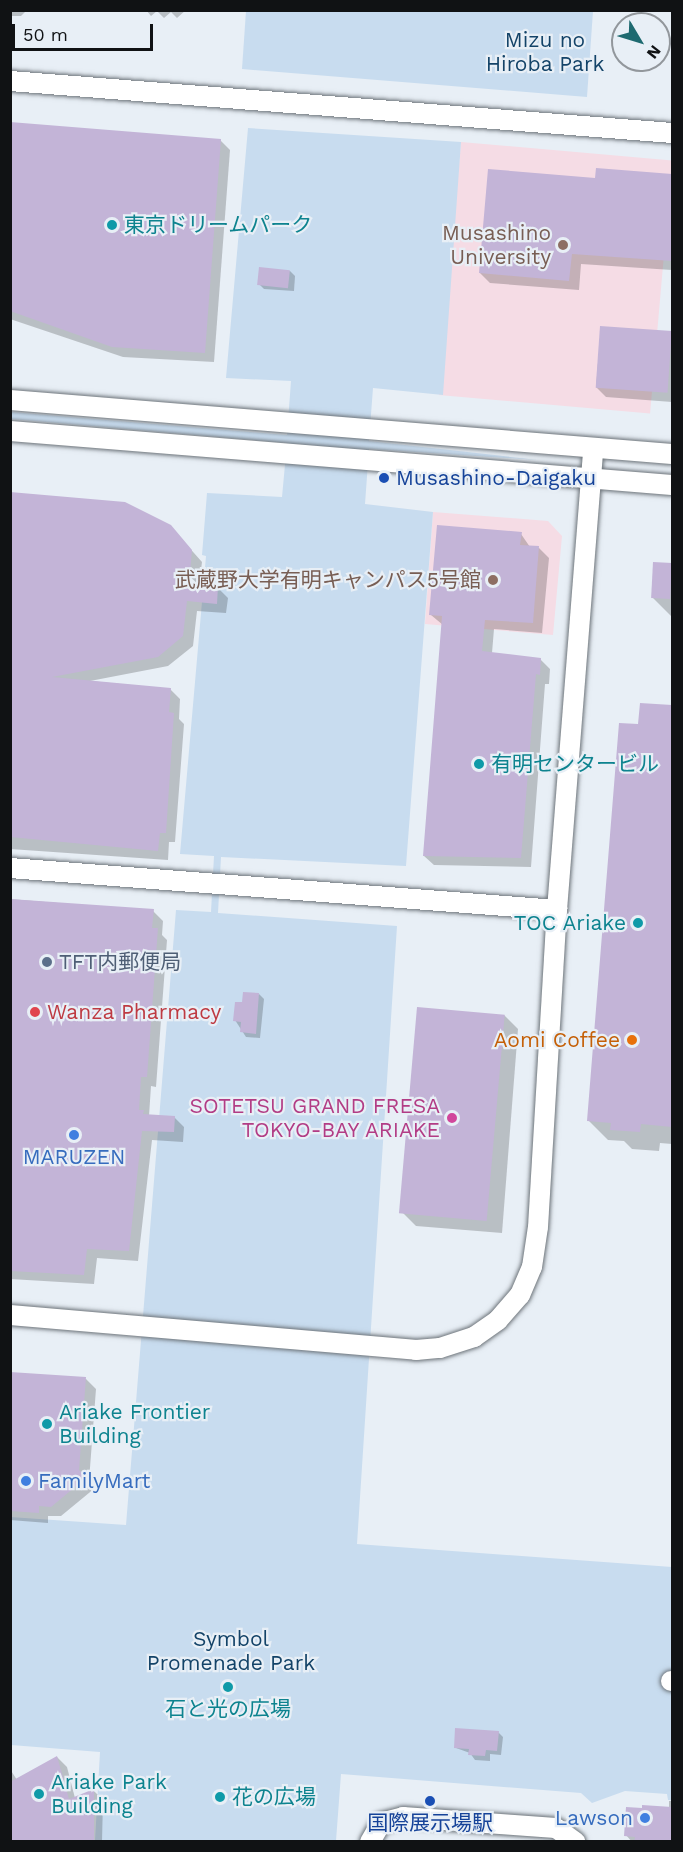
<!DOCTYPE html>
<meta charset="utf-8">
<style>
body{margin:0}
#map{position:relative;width:683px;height:1852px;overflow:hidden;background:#e8eff6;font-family:"Work Sans","Noto Sans JP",sans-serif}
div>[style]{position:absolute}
.education>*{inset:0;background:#f5dce5;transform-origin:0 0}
.green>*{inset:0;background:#c8dcef}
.shadow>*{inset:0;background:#0003}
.building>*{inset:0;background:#c3b4d7;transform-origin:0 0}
.roads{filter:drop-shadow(0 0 2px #6d747a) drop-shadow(0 0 2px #6d747a)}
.minor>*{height:20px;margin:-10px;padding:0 10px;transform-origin:10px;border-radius:10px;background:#fff}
.dots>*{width:16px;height:16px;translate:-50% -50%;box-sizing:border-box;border:3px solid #e8eff6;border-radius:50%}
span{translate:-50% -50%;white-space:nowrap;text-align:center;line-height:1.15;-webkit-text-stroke:4.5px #e8eff6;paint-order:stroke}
.park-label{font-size:21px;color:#134368}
.culture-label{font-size:21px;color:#0d838f}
.left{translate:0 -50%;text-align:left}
.right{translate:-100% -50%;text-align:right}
.education-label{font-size:21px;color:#785e54}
.transit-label{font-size:21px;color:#164399}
.service-label{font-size:21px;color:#4e5e75}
.health-label{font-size:21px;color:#be3a42}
.food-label{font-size:21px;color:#c56008}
.hotel-label{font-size:21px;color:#b23c85}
.shop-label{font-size:21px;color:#366cbe}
.frame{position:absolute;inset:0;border:12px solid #101214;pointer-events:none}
.north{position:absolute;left:611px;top:12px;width:60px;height:60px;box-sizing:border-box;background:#e8eff6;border:2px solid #92979c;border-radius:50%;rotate:128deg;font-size:16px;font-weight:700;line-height:24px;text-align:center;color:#101214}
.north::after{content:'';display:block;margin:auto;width:21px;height:27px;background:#1e6a70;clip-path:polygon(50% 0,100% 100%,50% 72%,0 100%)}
.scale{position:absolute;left:12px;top:24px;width:141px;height:27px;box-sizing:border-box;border:3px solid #101214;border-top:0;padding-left:8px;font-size:18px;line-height:21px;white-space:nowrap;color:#101214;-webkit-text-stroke:4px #e8eff6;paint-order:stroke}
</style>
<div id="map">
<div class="education">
<div style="left:461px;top:142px;width:212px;height:254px;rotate:5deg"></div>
<div style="clip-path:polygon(433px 512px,548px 521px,562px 536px,553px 635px,425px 624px)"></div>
</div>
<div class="green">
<div style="clip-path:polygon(246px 11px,593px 11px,587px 97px,242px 69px)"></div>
<div style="clip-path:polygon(248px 128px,461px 142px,443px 395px,373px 388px,369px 441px,538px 460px,369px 449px,365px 504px,433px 512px,406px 866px,221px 857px,218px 913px,397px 926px,357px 1544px,672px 1567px,672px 1800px,668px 1800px,667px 1794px,625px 1791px,592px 1803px,581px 1793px,341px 1774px,336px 1841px,95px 1841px,100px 1752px,11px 1745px,10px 1517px,126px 1525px,176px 910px,211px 912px,214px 856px,180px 854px,206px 556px,202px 555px,207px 493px,282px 497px,287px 443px,11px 419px,11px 412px,287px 435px,291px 381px,226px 378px)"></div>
</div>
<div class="shadow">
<div style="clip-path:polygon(10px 10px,27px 10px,21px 16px,10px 16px)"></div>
<div style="clip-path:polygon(146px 10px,186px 10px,177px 18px,171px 12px,164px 18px,157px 11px,151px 16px)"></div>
<div style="clip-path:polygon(10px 124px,220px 140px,230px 150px,214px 362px,123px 357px,10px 319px)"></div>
<div style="clip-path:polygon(597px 170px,672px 175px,672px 270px,581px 264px,579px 290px,490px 283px,480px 273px,596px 180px)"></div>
<div style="clip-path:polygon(290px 271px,295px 276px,294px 291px,264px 289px,259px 284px)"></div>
<div style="clip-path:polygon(601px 327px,672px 333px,672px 402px,606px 397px,596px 387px)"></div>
<div style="clip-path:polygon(10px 494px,170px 526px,202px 562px,199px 586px,218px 588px,228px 598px,226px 613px,197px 611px,193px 646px,168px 666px,90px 681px,170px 689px,180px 699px,179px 719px,184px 724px,175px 842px,169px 842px,168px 860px,10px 849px)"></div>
<div style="clip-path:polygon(521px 534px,530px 547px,539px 548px,549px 558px,542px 633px,494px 629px,492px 653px,540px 659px,550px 669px,549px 684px,545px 684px,531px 867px,434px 865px,424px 856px,443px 625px,431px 615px)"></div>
<div style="clip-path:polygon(654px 563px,672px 564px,672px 617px,652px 597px)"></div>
<div style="clip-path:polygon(642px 705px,672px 707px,672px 1144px,660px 1143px,659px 1151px,632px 1149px,624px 1141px,608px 1140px,588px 1120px)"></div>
<div style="clip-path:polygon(10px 899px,153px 911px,163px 921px,162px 935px,167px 940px,156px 1087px,151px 1086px,149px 1116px,174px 1117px,184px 1127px,183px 1142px,152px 1140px,138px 1261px,97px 1258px,94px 1284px,10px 1279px)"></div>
<div style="clip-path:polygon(259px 994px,264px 999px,260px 1038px,246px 1037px,235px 1020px)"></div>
<div style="clip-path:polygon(504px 1015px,518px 1029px,502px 1233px,416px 1226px,402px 1212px)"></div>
<div style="clip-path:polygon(10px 1374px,86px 1379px,96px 1389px,89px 1481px,95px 1488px,61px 1516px,48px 1516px,48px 1523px,10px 1520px)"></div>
<div style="clip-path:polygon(498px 1732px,503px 1737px,501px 1755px,490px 1754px,490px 1761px,475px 1760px,470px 1753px,456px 1748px)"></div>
<div style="clip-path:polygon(57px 1757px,67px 1767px,75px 1798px,93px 1790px,103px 1800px,102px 1842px,10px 1842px,10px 1769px,17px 1780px)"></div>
<div style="clip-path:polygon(669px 1801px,672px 1801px,672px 1842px,632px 1842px,626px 1835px,669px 1808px)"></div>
</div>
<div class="building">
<div style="clip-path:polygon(10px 122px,221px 139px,205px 353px,112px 347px,10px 311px)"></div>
<div style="clip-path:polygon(596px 168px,672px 174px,672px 261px,572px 254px,569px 281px,479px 273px,488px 169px,595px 178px)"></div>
<div style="left:259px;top:267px;width:31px;height:18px;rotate:6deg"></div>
<div style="left:600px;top:326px;width:72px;height:62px;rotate:4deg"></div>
<div style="clip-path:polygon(10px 492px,125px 502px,171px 525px,192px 550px,189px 584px,218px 586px,217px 604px,187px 601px,183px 636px,158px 657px,52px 677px,171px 688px,169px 712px,174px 713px,166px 833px,160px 833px,158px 851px,10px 837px)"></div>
<div style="clip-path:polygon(437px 525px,522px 532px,520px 545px,539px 546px,533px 623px,485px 620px,482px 651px,541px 658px,540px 675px,536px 674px,521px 858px,423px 856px,442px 616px,429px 615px)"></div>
<div style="left:653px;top:562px;width:19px;height:36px;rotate:3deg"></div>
<div style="clip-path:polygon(640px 703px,672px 705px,672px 1127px,641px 1124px,640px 1132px,610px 1130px,611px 1123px,587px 1121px,619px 723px,638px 724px)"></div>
<div style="clip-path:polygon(10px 899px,154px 909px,152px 928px,158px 928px,147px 1077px,141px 1077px,139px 1110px,144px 1110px,143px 1114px,175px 1116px,174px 1132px,142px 1131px,129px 1251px,87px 1249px,84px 1275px,10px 1271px)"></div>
<div style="clip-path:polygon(243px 992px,259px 993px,256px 1034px,240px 1032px,241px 1022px,233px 1021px,235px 1002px,242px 1002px)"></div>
<div style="left:417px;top:1007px;width:88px;height:207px;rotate:5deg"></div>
<div style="clip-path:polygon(10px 1372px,86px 1377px,79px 1470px,87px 1477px,51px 1507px,39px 1506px,39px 1513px,10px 1511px)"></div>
<div style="clip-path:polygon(455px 1728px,499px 1731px,497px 1751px,486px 1750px,485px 1756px,468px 1755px,469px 1749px,454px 1748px)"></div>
<div style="clip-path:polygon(57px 1756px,69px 1799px,94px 1789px,94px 1842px,10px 1842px,10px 1782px)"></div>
<div style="clip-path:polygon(642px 1805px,672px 1807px,672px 1842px,634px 1842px,635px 1837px,624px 1836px,626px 1807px,642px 1808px)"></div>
</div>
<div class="roads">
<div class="minor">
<div style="left:10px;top:81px;width:664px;rotate:4.49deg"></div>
<div style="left:10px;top:400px;width:664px;rotate:4.66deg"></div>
<div style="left:10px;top:431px;width:664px;rotate:4.66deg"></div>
<div style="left:10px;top:868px;width:549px;rotate:4.39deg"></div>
<div style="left:10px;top:1315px;width:408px;rotate:4.9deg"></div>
<div style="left:416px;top:1350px;width:24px;rotate:-5deg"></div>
<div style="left:440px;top:1348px;width:36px;rotate:-18deg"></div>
<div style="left:474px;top:1337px;width:29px;rotate:-35deg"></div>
<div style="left:498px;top:1320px;width:33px;rotate:-49deg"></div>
<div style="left:520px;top:1295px;width:30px;rotate:-67deg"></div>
<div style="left:532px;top:1267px;width:40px;rotate:-81.5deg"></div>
<div style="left:538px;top:1227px;width:318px;rotate:-86.6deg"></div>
<div style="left:557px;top:910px;width:463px;rotate:-85.5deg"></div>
<div style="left:671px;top:1681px;width:1px"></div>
<div style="left:370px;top:1842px;width:22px;rotate:-60deg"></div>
<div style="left:381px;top:1823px;width:23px;rotate:-15deg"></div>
<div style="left:403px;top:1817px;width:153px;rotate:4.1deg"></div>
<div style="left:556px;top:1828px;width:24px;rotate:36deg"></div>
</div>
</div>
<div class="dots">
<div style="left:112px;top:225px;background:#0f9aa8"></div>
<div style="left:563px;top:245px;background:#8d6e63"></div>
<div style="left:384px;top:478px;background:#1a4fb4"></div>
<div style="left:493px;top:580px;background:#8d6e63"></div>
<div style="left:479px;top:764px;background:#0f9aa8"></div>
<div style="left:638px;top:923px;background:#0f9aa8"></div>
<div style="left:47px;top:962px;background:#5c6f8a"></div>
<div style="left:35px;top:1012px;background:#e0444e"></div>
<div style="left:632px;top:1040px;background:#e8710a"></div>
<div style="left:452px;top:1118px;background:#d1479c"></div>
<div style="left:74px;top:1135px;background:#3f7fe0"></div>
<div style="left:47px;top:1424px;background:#0f9aa8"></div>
<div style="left:26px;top:1481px;background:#3f7fe0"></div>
<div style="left:228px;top:1687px;background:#0f9aa8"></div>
<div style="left:39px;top:1794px;background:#0f9aa8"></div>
<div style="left:220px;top:1797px;background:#0f9aa8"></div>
<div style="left:430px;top:1801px;background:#1a4fb4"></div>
<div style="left:645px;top:1818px;background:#3f7fe0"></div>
</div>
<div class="park-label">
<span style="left:545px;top:52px">Mizu no<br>Hiroba Park</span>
<span style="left:231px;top:1651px">Symbol<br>Promenade Park</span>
</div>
<div class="culture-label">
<span class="left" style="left:124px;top:225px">東京ドリームパーク</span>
<span class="left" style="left:491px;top:764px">有明センタービル</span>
<span class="right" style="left:626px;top:923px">TOC Ariake</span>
<span class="left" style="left:59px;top:1424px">Ariake Frontier<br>Building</span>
<span style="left:228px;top:1709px">石と光の広場</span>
<span class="left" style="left:51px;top:1794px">Ariake Park<br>Building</span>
<span class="left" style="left:232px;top:1797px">花の広場</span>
</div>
<div class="education-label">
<span class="right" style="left:551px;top:245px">Musashino<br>University</span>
<span class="right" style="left:481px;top:580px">武蔵野大学有明キャンパス5号館</span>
</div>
<div class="transit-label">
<span class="left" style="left:396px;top:478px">Musashino-Daigaku</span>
<span style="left:430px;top:1823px">国際展示場駅</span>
</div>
<div class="service-label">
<span class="left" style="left:59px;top:962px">TFT内郵便局</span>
</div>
<div class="health-label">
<span class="left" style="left:47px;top:1012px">Wanza Pharmacy</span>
</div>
<div class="food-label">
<span class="right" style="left:620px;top:1040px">Aomi Coffee</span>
</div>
<div class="hotel-label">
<span class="right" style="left:440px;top:1118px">SOTETSU GRAND FRESA<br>TOKYO-BAY ARIAKE</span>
</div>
<div class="shop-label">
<span style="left:74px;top:1157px">MARUZEN</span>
<span class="left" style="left:38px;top:1481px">FamilyMart</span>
<span class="right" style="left:633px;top:1818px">Lawson</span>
</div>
<div class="frame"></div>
<div class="north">N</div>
<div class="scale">50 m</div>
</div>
